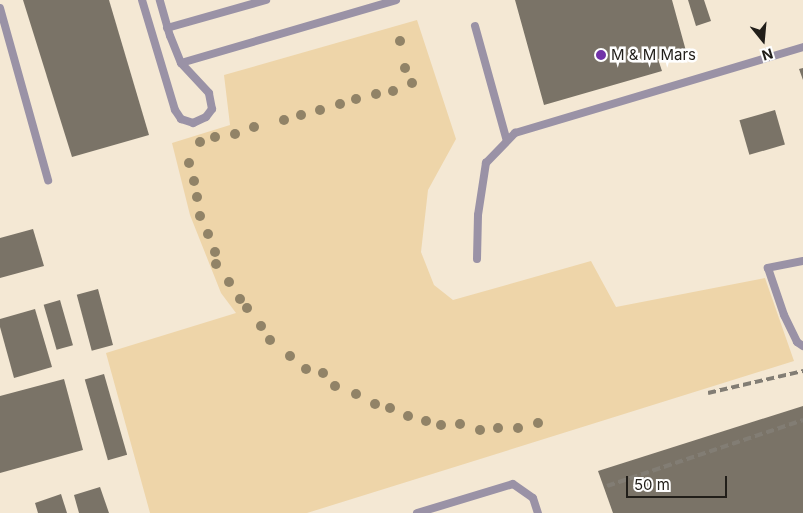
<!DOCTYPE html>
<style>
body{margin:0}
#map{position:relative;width:803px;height:513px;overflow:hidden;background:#faf3e5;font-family:Inter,sans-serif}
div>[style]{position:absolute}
.built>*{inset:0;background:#f4e8d4;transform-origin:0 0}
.green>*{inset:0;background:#eed5a9}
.building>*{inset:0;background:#7a7367;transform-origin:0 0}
.service>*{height:8px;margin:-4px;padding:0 4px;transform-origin:4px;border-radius:4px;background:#9a92a6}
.rail>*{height:4px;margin-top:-2px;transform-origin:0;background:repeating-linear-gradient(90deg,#827d74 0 8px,transparent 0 12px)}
.trees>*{width:10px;height:10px;margin:-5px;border-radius:50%;background:#918367}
.dots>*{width:14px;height:14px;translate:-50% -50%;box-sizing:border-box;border:2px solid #fff;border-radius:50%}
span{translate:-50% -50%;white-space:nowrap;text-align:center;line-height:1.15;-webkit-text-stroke:5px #fff;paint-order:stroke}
.poi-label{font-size:15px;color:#211e19}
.left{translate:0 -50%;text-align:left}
.north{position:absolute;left:738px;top:15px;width:50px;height:50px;-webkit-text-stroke:4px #fff;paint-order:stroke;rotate:163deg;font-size:14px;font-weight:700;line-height:20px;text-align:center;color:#211e19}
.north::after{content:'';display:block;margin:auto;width:18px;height:22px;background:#211e19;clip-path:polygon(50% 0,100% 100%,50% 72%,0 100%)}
.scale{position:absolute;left:626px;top:476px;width:101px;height:22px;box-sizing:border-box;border:2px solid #211e19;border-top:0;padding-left:6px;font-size:15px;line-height:18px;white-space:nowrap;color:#211e19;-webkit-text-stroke:4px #fff;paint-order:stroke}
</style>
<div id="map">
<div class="built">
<div style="left:0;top:0;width:803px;height:513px"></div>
</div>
<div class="green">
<div style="clip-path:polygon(417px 20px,456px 139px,428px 190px,421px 252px,434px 285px,453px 300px,591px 261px,616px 307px,765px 278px,794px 361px,307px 513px,150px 513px,106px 353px,236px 313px,221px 293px,190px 215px,172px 143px,230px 125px,224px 75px)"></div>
</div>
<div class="building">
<div style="clip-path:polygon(23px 0,109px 0,149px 135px,72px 157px)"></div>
<div style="clip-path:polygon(515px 0,672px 0,686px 51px,658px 59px,662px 71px,544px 105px)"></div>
<div style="clip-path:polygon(688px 0,704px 0,711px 21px,696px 26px)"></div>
<div style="clip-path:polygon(803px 68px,803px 80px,799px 69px)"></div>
<div style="left:775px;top:110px;width:36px;height:37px;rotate:74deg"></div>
<div style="clip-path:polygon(33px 229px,44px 266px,0 278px,0 238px)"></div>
<div style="left:98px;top:289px;width:58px;height:22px;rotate:75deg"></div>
<div style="left:60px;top:300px;width:47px;height:17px;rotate:74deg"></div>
<div style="clip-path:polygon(35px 309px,52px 367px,14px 378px,0 327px,0 319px)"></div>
<div style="left:104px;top:374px;width:84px;height:20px;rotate:74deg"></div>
<div style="clip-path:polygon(64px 379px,83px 450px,0 473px,0 396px)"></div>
<div style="clip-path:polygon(803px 406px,803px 513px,613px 513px,598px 471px)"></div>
<div style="clip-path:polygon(100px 487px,109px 513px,79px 513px,74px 495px)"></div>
<div style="clip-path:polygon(61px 494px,67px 513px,38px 513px,35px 503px)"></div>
</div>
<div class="service">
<div style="left:142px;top:0;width:115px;rotate:73.3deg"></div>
<div style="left:175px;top:110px;width:11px;rotate:56deg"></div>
<div style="left:181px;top:119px;width:13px;rotate:18deg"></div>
<div style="left:193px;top:123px;width:14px;rotate:-25deg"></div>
<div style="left:206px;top:117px;width:10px;rotate:-53deg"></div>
<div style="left:212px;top:109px;width:16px;rotate:-101deg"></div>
<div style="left:209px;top:93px;width:41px;rotate:-133deg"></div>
<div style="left:181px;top:63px;width:29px;rotate:-112deg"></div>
<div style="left:170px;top:36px;width:37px;rotate:-106deg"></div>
<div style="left:0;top:8px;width:179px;rotate:74.4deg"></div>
<div style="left:475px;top:26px;width:119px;rotate:74.5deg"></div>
<div style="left:167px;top:28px;width:103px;rotate:-15.8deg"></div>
<div style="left:181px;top:63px;width:224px;rotate:-16.3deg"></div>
<div style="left:477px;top:259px;width:44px;rotate:-88.7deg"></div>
<div style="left:478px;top:215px;width:53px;rotate:-81.3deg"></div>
<div style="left:486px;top:163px;width:42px;rotate:-46deg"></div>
<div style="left:515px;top:133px;width:301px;rotate:-16.6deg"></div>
<div style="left:803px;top:261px;width:36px;rotate:169deg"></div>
<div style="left:768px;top:268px;width:50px;rotate:71.2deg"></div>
<div style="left:784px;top:315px;width:30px;rotate:64deg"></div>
<div style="left:797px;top:342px;width:7px;rotate:34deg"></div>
<div style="left:417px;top:513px;width:100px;rotate:-16.8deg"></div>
<div style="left:513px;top:484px;width:24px;rotate:35deg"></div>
<div style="left:533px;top:498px;width:16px;rotate:72deg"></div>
</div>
<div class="rail">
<div style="left:708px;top:393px;width:98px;rotate:-13deg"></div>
<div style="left:607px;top:486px;width:207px;rotate:-18.6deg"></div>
</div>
<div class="trees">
<div style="left:400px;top:41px"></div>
<div style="left:405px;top:68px"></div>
<div style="left:412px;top:83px"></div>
<div style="left:393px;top:91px"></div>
<div style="left:376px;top:94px"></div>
<div style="left:356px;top:99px"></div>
<div style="left:340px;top:104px"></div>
<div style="left:320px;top:110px"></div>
<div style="left:301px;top:115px"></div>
<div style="left:284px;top:120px"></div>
<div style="left:254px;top:127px"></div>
<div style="left:235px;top:134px"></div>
<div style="left:215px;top:137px"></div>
<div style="left:200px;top:142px"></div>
<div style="left:189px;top:163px"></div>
<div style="left:194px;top:181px"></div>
<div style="left:197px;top:197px"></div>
<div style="left:200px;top:216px"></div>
<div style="left:208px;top:234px"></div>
<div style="left:215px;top:252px"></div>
<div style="left:216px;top:264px"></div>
<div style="left:229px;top:282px"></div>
<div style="left:240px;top:299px"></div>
<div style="left:247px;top:308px"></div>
<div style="left:261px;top:326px"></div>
<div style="left:270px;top:340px"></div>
<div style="left:290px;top:356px"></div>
<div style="left:306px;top:369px"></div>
<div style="left:323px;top:373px"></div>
<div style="left:335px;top:386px"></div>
<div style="left:356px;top:394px"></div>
<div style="left:375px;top:404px"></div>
<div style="left:390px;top:408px"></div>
<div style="left:408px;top:416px"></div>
<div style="left:426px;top:421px"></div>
<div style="left:538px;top:423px"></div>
<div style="left:460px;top:424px"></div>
<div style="left:441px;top:425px"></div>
<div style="left:498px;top:428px"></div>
<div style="left:518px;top:428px"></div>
<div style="left:480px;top:430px"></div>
</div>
<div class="dots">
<div style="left:601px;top:55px;background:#7132a8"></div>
</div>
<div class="poi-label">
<span class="left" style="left:611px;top:55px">M &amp; M Mars</span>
</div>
<div class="north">N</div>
<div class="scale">50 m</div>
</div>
